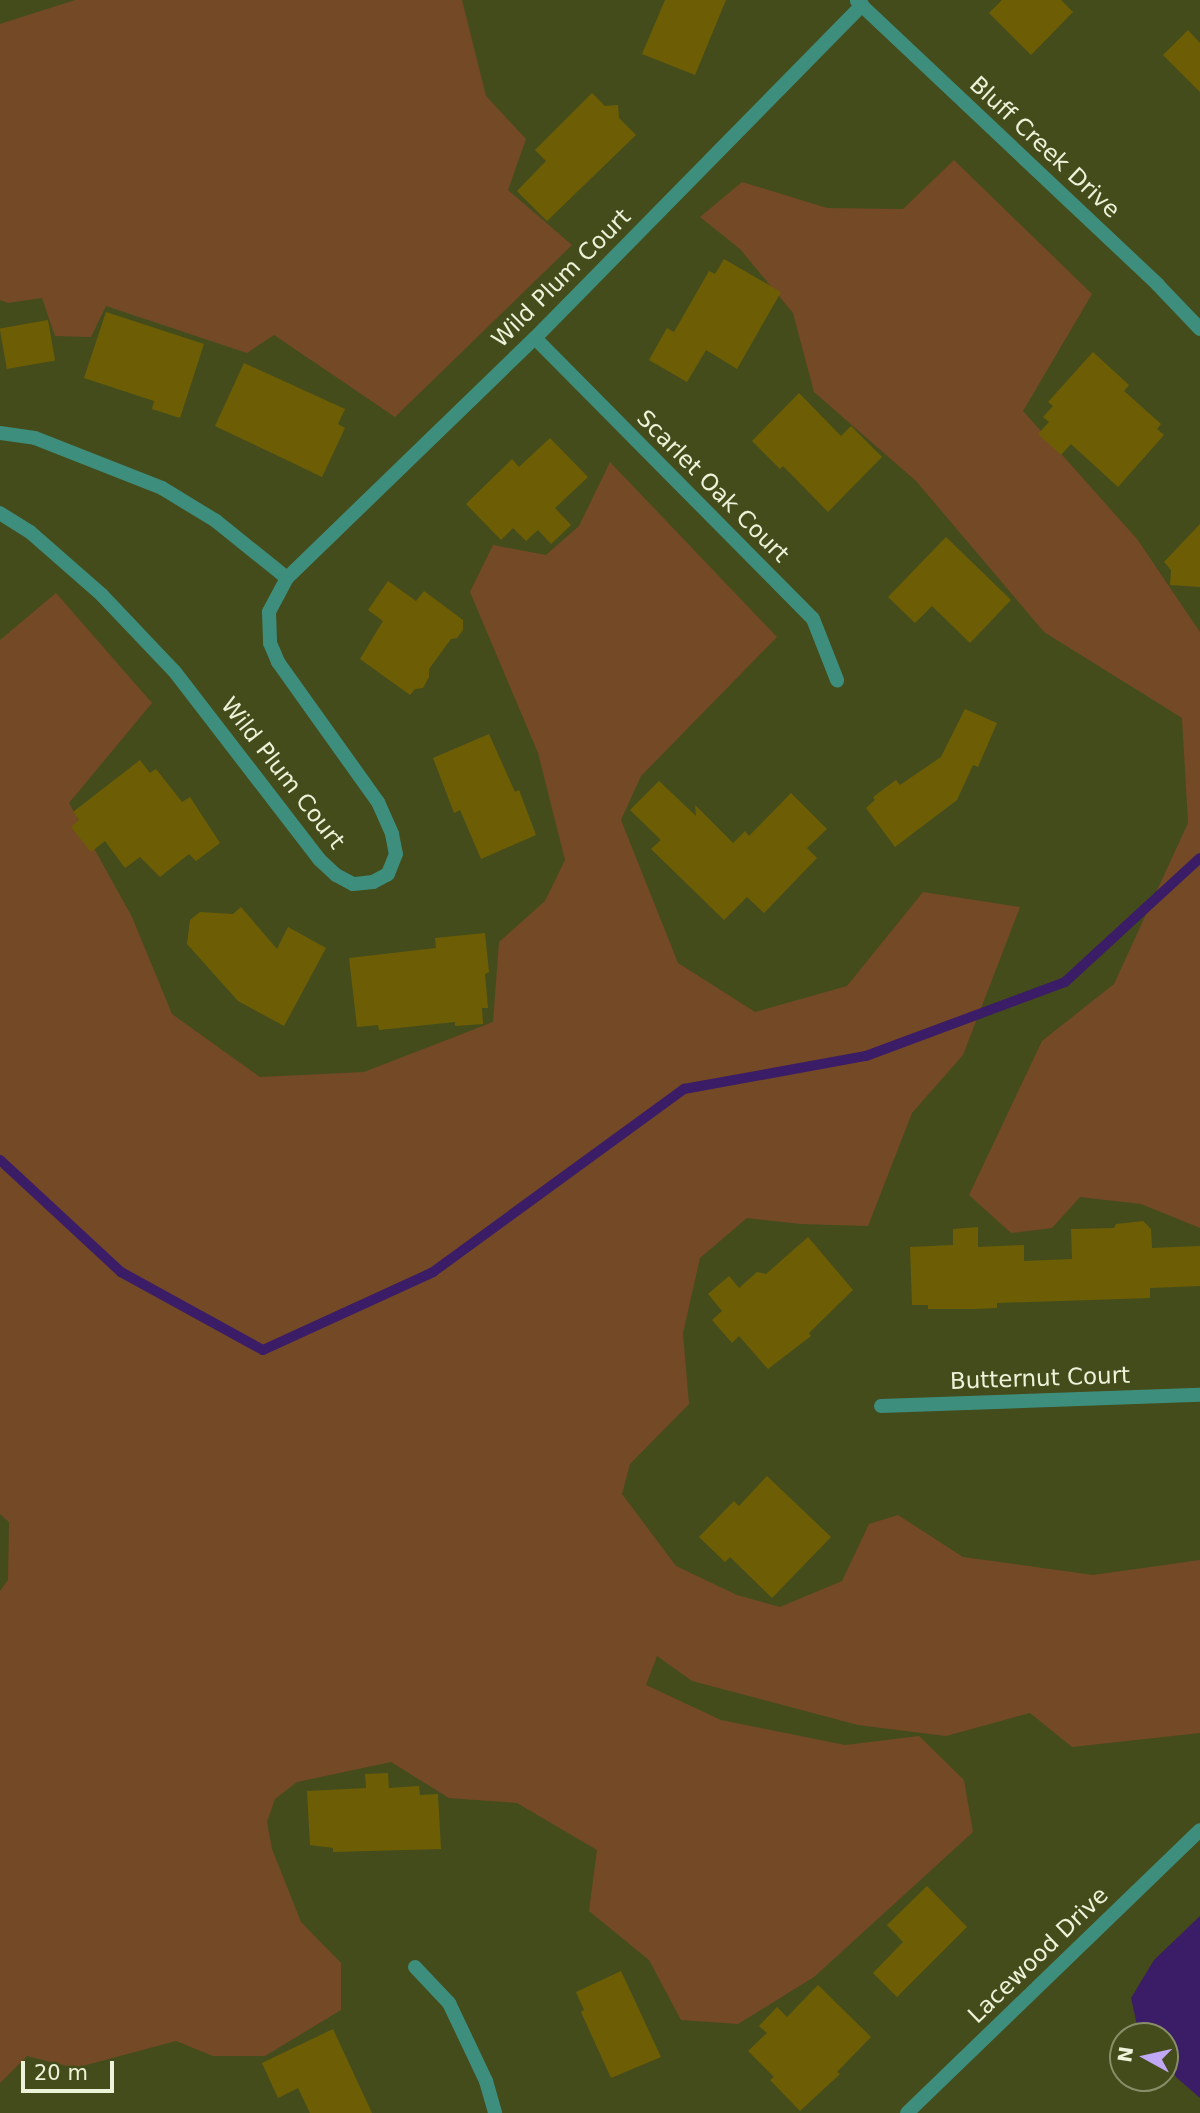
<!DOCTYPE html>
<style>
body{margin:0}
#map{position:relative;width:1200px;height:2113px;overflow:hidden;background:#444c1c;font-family:"DejaVu Sans",sans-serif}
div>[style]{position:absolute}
.green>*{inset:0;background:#744926}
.water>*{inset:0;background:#3b1c66}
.stream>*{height:10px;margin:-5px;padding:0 5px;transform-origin:5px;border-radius:5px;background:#3b1c66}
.building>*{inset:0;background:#6d5e05;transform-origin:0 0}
.street>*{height:14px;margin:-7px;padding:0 7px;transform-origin:7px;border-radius:7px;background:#3e8e7d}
span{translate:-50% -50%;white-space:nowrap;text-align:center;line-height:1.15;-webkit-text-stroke:6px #444c1c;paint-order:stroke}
.street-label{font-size:23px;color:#edf3d9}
.north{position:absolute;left:1109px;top:2022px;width:70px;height:70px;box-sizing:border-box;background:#444c1c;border:2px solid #888f68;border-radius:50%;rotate:278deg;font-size:19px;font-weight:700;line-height:28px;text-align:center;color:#edf3d9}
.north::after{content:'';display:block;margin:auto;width:24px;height:32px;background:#c0a8f4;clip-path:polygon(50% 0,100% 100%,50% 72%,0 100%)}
.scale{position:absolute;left:21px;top:2061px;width:93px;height:32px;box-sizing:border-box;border:4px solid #edf3d9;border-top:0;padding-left:9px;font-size:21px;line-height:24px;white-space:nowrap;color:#edf3d9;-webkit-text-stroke:5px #444c1c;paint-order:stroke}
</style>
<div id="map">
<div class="green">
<div style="clip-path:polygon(75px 0,462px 0,486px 96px,526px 139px,508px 190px,572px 245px,395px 417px,274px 335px,247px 353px,106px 306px,91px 337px,55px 336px,42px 298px,8px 303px,0 300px,0 24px)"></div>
<div style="clip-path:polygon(954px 160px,1092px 294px,1023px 411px,1137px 539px,1200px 632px,1200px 1228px,1141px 1204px,1080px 1197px,1052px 1228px,1011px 1233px,969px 1195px,1042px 1041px,1114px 984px,1188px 823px,1182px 718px,1044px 632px,916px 481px,814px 392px,793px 313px,740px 249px,700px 217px,742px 182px,827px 208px,903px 209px)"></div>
<div style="clip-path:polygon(610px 462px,777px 637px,641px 776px,621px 820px,678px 963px,755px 1012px,847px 986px,923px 892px,1020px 907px,963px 1055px,912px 1113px,868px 1226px,801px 1224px,747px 1218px,700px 1258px,683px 1333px,689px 1404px,630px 1464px,622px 1494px,676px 1566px,737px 1595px,780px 1607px,842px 1581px,869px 1524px,898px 1515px,963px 1557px,1093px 1575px,1200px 1560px,1200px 1733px,1072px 1747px,1030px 1713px,946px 1736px,858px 1725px,692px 1681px,657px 1656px,646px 1685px,721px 1720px,845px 1745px,919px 1736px,964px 1780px,973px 1832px,814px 1977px,738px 2024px,681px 2020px,649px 1960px,589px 1911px,597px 1850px,517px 1803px,449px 1798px,391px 1762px,297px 1782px,275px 1799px,267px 1822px,272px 1849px,301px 1922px,341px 1963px,341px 2010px,265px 2056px,213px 2056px,176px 2041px,75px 2068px,27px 2056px,0 2083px,0 1591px,8px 1580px,9px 1522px,0 1514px,0 640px,56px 593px,152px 703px,69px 803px,132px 917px,172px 1014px,260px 1077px,364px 1072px,493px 1022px,499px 942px,545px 901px,565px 860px,538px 753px,470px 592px,493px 545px,546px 555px,579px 526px)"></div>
</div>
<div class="water">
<div style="clip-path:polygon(1200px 1916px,1200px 2098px,1177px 2078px,1165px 2062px,1165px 2036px,1146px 2036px,1137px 2025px,1131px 1998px,1154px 1960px)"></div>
</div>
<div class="stream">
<div style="left:0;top:1160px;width:165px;rotate:42.8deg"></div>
<div style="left:121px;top:1272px;width:162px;rotate:28.8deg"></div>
<div style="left:263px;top:1350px;width:187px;rotate:-24.6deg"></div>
<div style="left:433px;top:1272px;width:311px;rotate:-36.1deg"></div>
<div style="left:684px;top:1089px;width:185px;rotate:-10.3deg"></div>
<div style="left:866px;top:1056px;width:212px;rotate:-20.4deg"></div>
<div style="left:1065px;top:982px;width:183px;rotate:-42.6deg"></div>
</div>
<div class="building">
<div style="clip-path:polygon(665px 0,726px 0,695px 75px,642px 54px)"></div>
<div style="clip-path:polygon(1002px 0,1061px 0,1073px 12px,1031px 55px,989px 13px)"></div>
<div style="clip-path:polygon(1188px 30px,1200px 43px,1200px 92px,1163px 55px)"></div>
<div style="clip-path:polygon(592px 93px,605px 106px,618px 105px,619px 118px,636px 135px,547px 221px,517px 191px,546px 161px,535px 150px)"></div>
<div style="clip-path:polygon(724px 259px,781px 292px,737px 369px,706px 350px,687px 382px,649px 360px,667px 328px,674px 332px,709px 271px,715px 274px)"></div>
<div style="clip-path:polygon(106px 312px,204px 344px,180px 418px,152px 409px,154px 401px,84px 378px)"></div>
<div style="left:48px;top:320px;width:41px;height:49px;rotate:80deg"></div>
<div style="clip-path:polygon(1093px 352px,1129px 385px,1124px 391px,1161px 424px,1157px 429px,1164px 435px,1118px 487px,1071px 444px,1061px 455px,1038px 434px,1049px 422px,1043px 417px,1053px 406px,1048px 402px)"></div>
<div style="clip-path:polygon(244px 363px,345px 409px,338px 424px,345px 428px,322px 477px,215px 426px)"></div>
<div style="clip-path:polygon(799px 393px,841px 436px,851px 426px,882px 457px,828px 512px,783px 466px,780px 469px,752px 441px)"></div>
<div style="clip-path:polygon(550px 438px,588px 477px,555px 508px,571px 525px,551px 544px,538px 530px,526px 541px,513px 528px,501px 540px,466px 504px,512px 459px,519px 467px)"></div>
<div style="clip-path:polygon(1200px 524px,1200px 587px,1170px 585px,1171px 570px,1164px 562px)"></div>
<div style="clip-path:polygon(946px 537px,1011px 600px,970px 643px,932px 606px,915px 623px,888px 597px)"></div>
<div style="clip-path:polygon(388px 581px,416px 601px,424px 591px,463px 620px,463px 630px,457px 638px,451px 639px,429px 669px,429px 677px,423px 688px,415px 689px,410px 695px,360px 659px,383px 621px,368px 610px)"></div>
<div style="clip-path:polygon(965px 709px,997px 723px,978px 767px,973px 765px,957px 800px,895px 847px,866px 808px,875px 800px,873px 797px,896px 780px,900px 785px,941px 757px)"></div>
<div style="clip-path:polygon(489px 734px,515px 792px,519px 790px,536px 835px,481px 859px,460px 810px,454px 813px,433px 758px)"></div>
<div style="clip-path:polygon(140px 760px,150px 773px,156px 769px,182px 802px,190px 797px,220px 843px,196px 861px,189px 854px,160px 877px,140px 857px,125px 868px,105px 841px,91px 852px,71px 827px,79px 820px,73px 812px)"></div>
<div style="clip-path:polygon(659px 781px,696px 816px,695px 805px,733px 843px,745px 831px,749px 836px,791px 793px,827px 829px,807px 848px,817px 858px,764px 913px,747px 897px,724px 920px,651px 849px,661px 840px,630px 810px)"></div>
<div style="clip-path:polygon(241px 907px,277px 949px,288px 927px,326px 948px,284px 1026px,238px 1001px,187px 944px,190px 920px,200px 912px,233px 914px)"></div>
<div style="clip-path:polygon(485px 933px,489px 972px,485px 974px,488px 1008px,482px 1008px,483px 1024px,455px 1026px,455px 1022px,379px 1030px,378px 1025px,357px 1027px,349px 958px,436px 948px,435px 938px)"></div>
<div style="clip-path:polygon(1143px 1221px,1151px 1229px,1152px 1248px,1200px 1246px,1200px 1286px,1150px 1288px,1150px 1298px,997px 1303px,997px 1308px,974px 1309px,928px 1309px,928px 1305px,912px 1305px,910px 1247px,953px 1245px,953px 1229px,978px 1227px,978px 1247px,1024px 1245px,1024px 1261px,1072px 1259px,1071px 1229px,1114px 1228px,1116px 1224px)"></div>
<div style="clip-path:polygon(808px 1237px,853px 1290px,809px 1333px,811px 1336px,768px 1369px,739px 1336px,732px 1343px,712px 1320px,722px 1311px,708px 1294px,729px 1276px,739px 1288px,757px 1272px,766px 1274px)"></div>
<div style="clip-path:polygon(767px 1476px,831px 1537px,772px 1598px,730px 1557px,725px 1562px,699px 1537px,734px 1501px,739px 1506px)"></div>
<div style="clip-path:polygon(388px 1773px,389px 1788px,419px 1786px,420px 1795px,438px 1794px,441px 1849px,333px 1852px,333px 1848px,310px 1845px,307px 1791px,366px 1788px,365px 1774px)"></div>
<div style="clip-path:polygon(927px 1886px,967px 1927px,897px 1997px,873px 1973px,903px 1942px,887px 1925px)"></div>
<div style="clip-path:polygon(621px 1971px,661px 2057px,611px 2078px,581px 2012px,584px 2010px,576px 1992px)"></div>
<div style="clip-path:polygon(818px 1985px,871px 2037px,837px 2072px,840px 2074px,800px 2111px,770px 2080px,774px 2077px,748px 2051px,767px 2033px,759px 2026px,777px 2007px,787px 2017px)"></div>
<div style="clip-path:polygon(333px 2029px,372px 2113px,310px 2113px,298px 2088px,278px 2098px,262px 2063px)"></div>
</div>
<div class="street">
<div style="left:857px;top:1px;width:414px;rotate:43.3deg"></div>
<div style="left:1158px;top:285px;width:61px;rotate:46.3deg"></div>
<div style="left:535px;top:338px;width:395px;rotate:45.3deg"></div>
<div style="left:813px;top:619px;width:66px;rotate:68.5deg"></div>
<div style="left:0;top:433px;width:35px;rotate:8deg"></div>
<div style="left:35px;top:438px;width:136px;rotate:21.5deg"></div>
<div style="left:162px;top:488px;width:63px;rotate:31.4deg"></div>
<div style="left:216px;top:521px;width:91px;rotate:38.8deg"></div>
<div style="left:287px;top:578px;width:38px;rotate:118deg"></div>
<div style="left:269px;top:612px;width:31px;rotate:88deg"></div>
<div style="left:270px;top:643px;width:21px;rotate:67deg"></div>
<div style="left:278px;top:662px;width:172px;rotate:54.5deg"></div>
<div style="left:378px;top:802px;width:35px;rotate:66deg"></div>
<div style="left:392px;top:834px;width:20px;rotate:79deg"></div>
<div style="left:396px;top:854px;width:22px;rotate:112deg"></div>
<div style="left:388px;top:874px;width:17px;rotate:152deg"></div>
<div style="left:373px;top:882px;width:20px;rotate:174deg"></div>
<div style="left:353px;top:884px;width:19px;rotate:-152deg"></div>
<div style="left:336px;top:875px;width:23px;rotate:-137deg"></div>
<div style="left:319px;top:859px;width:237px;rotate:-127.6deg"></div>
<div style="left:174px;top:671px;width:105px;rotate:-133.5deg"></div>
<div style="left:102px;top:595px;width:96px;rotate:-138.8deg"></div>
<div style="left:30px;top:532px;width:36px;rotate:-148deg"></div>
<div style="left:287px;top:578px;width:345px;rotate:-44.1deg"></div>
<div style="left:535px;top:338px;width:467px;rotate:-45.5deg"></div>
<div style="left:881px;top:1406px;width:319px;rotate:-2deg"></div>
<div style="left:415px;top:1967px;width:50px;rotate:46.6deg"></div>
<div style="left:449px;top:2003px;width:86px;rotate:64.6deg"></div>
<div style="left:486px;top:2081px;width:33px;rotate:74deg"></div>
<div style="left:907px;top:2113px;width:407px;rotate:-44deg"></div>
</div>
<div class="street-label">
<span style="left:1045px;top:147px;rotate:43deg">Bluff Creek Drive</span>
<span style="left:561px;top:278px;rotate:-45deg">Wild Plum Court</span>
<span style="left:713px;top:486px;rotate:45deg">Scarlet Oak Court</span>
<span style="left:283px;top:773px;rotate:52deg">Wild Plum Court</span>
<span style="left:1040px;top:1378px;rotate:-2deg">Butternut Court</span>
<span style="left:1038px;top:1955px;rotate:-44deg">Lacewood Drive</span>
</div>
<div class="north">N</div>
<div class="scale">20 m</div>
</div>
